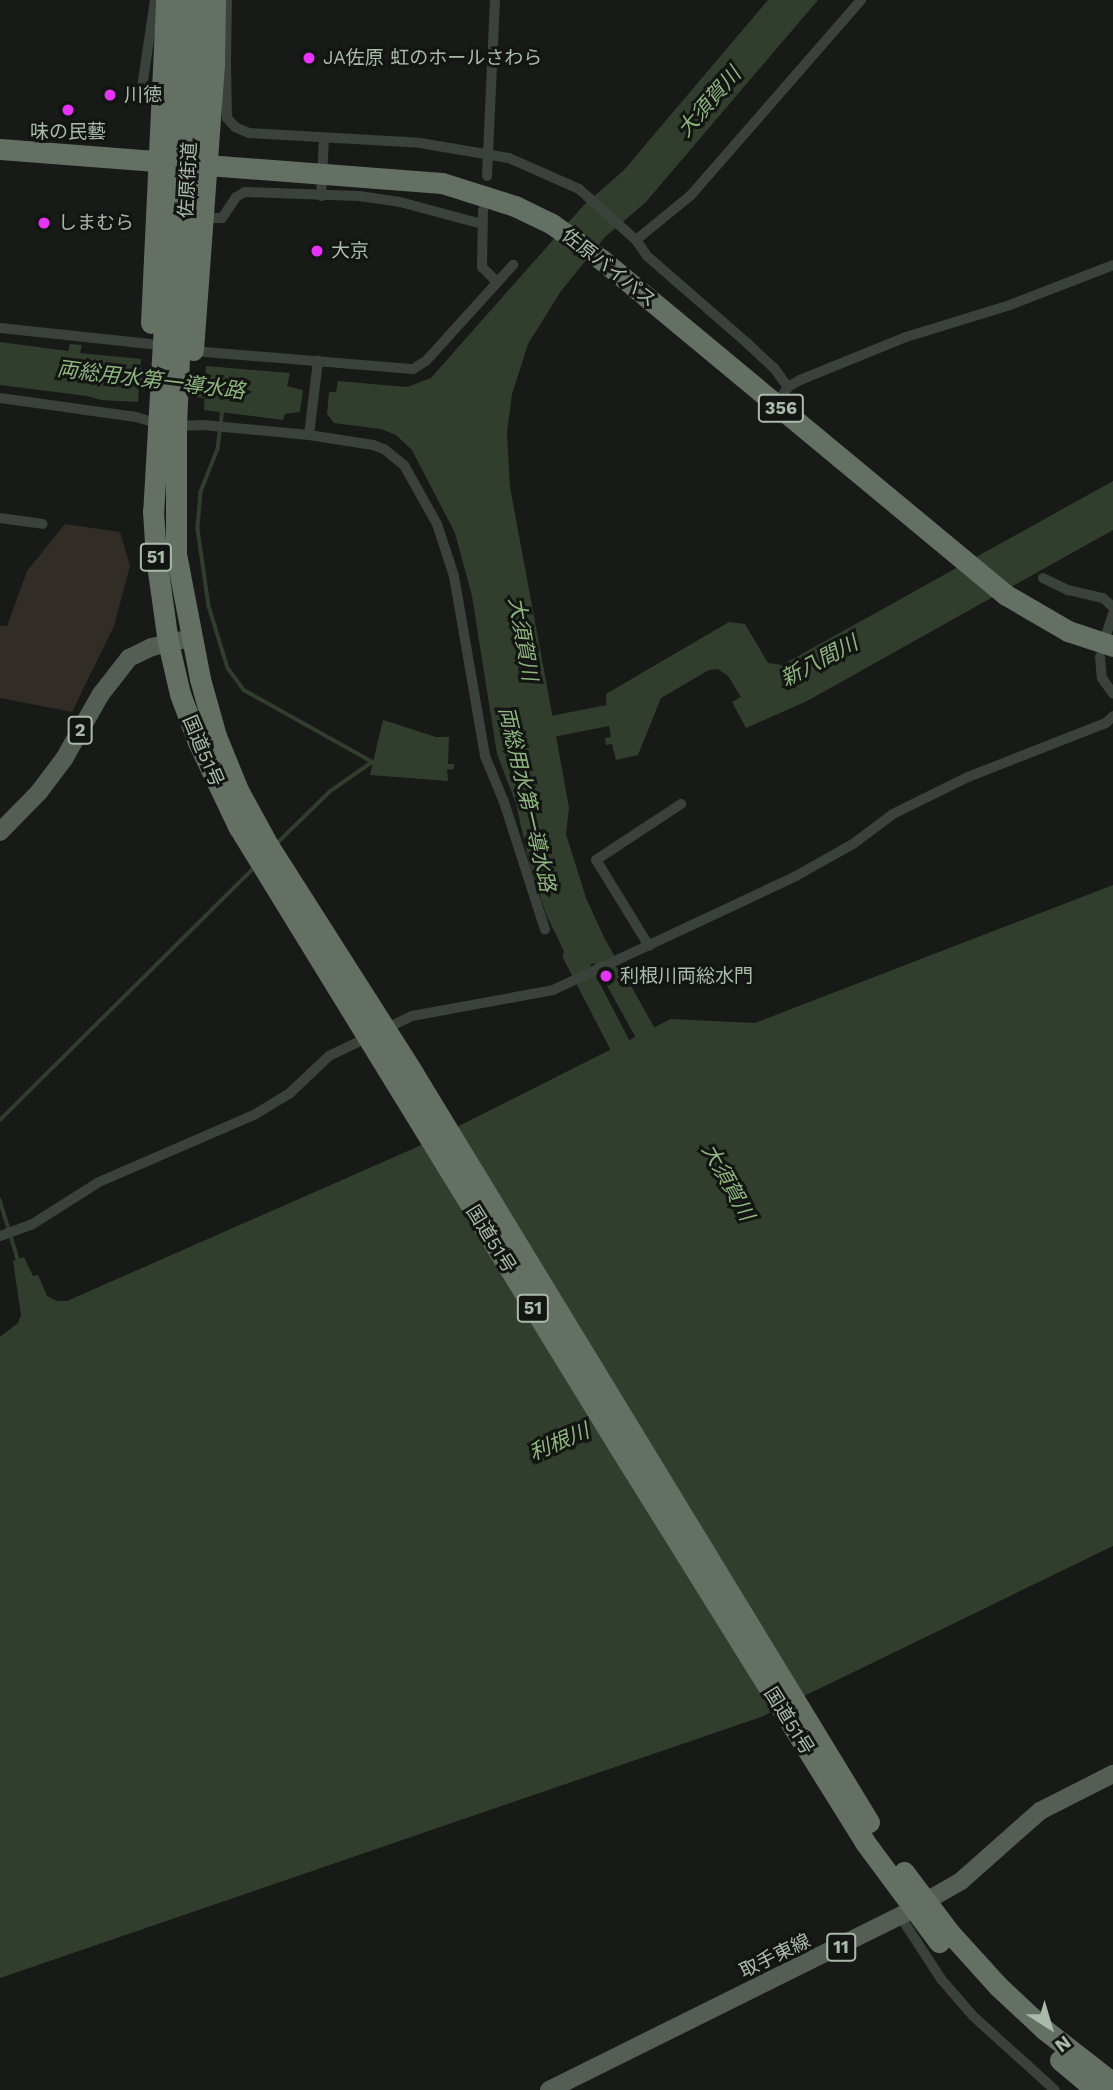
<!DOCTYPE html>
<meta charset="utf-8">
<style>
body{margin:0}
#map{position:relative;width:1113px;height:2090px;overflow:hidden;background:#181a18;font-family:"Work Sans","Noto Sans JP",sans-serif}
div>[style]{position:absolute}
.green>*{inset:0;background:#322c27}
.water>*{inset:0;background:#323e2d}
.stream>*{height:3.5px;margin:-1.75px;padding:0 1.75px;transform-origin:1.75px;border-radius:1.75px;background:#323e2d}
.river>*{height:21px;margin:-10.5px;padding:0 10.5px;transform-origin:10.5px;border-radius:10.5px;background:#323e2d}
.street>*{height:10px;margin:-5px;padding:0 5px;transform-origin:5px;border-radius:5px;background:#3b413b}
.primary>*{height:18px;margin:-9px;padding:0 9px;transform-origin:9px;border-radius:9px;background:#555e55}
.highway>*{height:21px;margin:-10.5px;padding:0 10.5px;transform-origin:10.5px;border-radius:10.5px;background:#657064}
.highway-bridge>*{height:21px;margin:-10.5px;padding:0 10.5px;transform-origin:10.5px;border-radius:10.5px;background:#657064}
.dots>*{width:19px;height:19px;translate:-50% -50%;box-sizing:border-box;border:4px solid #131513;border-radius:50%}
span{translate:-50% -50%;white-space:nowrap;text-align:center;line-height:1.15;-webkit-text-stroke:6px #131513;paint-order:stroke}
.shield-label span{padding:2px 5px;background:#131513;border:2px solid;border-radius:5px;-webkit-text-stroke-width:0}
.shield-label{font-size:18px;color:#aabaaa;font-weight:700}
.poi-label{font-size:19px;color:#aabaaa}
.left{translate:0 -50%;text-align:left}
.street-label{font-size:19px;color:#aabaaa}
.water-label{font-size:21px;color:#8fb580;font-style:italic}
.north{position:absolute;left:1015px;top:1992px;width:70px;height:70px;-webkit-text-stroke:5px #131513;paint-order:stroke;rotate:143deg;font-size:19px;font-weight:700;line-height:28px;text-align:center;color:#aabaaa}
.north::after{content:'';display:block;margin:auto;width:24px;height:32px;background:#aabaaa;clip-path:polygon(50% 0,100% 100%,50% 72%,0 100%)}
</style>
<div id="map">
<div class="green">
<div style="clip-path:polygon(65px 524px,120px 532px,130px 566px,114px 626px,72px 712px,0 698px,0 626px,7px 626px,27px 571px)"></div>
</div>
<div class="water">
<div style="clip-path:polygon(768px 0,818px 0,645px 203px,605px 237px,561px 291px,528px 344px,512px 394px,507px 432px,510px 487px,553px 719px,557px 719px,559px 729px,555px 730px,569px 808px,566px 834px,586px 898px,612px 955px,574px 972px,546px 914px,529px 862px,516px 804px,497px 754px,472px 596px,455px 533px,412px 450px,396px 435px,381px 429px,334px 423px,327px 414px,329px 392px,336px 392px,338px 381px,407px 387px,431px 378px,583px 206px,624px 170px)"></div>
<div style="clip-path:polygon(0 342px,68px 351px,70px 344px,82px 345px,80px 353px,141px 359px,138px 402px,101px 400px,87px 396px,0 385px)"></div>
<div style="clip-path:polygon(206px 366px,290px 373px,287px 386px,303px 390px,300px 412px,285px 414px,283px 420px,204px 410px)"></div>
<div style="clip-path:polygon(1113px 481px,1113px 530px,807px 701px,746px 728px,732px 702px,741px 697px,728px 676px,718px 669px,709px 670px,661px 698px,638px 755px,616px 760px,612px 744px,606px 745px,605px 738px,611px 737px,608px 719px,582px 724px,581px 715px,607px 711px,606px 694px,729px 622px,745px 624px,768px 663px,782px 665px)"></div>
<div style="clip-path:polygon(383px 720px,436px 737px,449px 737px,448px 764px,454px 764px,454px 769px,447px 770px,448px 781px,370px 775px)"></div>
<div style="clip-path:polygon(1113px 885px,1113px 1546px,761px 1717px,0 1978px,0 1337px,18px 1323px,21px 1315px,13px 1261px,24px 1257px,33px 1276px,38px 1275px,47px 1296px,57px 1301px,67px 1301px,417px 1147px,671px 1019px,755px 1023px)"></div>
</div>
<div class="stream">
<div style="left:223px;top:409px;width:40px;rotate:97.1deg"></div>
<div style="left:218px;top:449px;width:46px;rotate:111.6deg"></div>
<div style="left:201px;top:492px;width:37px;rotate:95deg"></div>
<div style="left:198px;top:529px;width:78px;rotate:81.9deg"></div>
<div style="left:209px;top:606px;width:65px;rotate:73deg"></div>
<div style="left:228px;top:668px;width:27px;rotate:54deg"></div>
<div style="left:244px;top:690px;width:148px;rotate:29.2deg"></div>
<div style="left:373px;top:762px;width:52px;rotate:145.1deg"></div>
<div style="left:330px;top:792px;width:76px;rotate:135.5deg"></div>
<div style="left:0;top:1120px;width:358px;rotate:-44.8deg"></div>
<div style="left:0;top:1200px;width:65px;rotate:73deg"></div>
</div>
<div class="river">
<div style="left:113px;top:375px;width:122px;rotate:7.5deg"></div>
<div style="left:541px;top:728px;width:67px;rotate:-11.1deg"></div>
<div style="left:590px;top:934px;width:140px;rotate:60.9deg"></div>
<div style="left:573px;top:955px;width:128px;rotate:62.6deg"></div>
</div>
<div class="street">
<div style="left:155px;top:0;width:88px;rotate:98.5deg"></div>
<div style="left:142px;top:87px;width:11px;rotate:56deg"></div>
<div style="left:148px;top:96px;width:12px"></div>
<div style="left:214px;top:63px;width:12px"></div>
<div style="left:226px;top:63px;width:55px;rotate:89deg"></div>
<div style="left:227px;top:118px;width:12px;rotate:48deg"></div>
<div style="left:235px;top:127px;width:15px;rotate:23deg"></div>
<div style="left:249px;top:133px;width:171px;rotate:3.3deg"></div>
<div style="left:420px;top:143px;width:90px;rotate:9.6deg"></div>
<div style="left:509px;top:158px;width:77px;rotate:23.9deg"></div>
<div style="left:579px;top:189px;width:76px;rotate:41.8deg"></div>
<div style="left:636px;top:240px;width:71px;rotate:-39.3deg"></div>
<div style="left:691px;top:195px;width:259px;rotate:-48.9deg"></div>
<div style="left:226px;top:63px;width:63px;rotate:-89.1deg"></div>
<div style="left:487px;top:176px;width:176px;rotate:-87.4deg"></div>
<div style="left:321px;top:196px;width:57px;rotate:-87deg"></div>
<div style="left:483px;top:210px;width:57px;rotate:91deg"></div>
<div style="left:482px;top:267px;width:21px;rotate:45deg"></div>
<div style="left:203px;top:218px;width:19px"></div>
<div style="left:222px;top:218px;width:25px;rotate:-56deg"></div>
<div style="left:236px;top:197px;width:10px;rotate:-29deg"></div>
<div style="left:245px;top:192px;width:114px;rotate:2deg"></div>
<div style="left:359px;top:196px;width:41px;rotate:8.3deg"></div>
<div style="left:400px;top:202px;width:85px;rotate:15deg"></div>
<div style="left:636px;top:240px;width:19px;rotate:55deg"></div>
<div style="left:647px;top:256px;width:133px;rotate:41deg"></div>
<div style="left:747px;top:343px;width:37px;rotate:43deg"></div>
<div style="left:774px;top:368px;width:24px;rotate:54deg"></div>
<div style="left:0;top:328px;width:151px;rotate:6.1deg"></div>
<div style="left:193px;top:351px;width:221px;rotate:4.7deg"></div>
<div style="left:413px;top:369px;width:15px;rotate:-32deg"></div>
<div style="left:426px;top:361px;width:130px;rotate:-47.8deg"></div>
<div style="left:0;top:398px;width:137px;rotate:8deg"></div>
<div style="left:136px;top:417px;width:24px;rotate:17deg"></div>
<div style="left:765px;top:418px;width:39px;rotate:-53deg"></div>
<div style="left:788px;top:387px;width:14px;rotate:-30deg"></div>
<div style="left:800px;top:380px;width:114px;rotate:-22.1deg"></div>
<div style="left:906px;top:337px;width:109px;rotate:-17.1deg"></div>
<div style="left:1010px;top:305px;width:110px;rotate:-21.2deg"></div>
<div style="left:176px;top:426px;width:27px;rotate:-2deg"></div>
<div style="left:203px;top:425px;width:106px;rotate:5.4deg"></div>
<div style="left:309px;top:435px;width:65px;rotate:8.9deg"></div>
<div style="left:373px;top:445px;width:12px;rotate:20deg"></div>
<div style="left:384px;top:449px;width:26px;rotate:39deg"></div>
<div style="left:404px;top:465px;width:68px;rotate:60.8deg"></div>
<div style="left:437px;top:524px;width:55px;rotate:71.9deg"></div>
<div style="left:454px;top:576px;width:183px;rotate:80.2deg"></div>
<div style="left:485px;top:756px;width:50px;rotate:67.6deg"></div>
<div style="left:504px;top:802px;width:134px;rotate:72.2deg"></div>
<div style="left:309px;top:435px;width:75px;rotate:-83.1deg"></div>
<div style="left:0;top:518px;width:43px;rotate:7.9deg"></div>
<div style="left:1043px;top:578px;width:28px;rotate:26deg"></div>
<div style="left:1068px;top:590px;width:36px;rotate:13deg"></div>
<div style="left:1103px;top:598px;width:13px;rotate:42deg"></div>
<div style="left:1107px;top:632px;width:20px;rotate:-72deg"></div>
<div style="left:1100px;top:657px;width:21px;rotate:85deg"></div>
<div style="left:1102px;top:678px;width:19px;rotate:55deg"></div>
<div style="left:649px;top:946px;width:101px;rotate:-121.6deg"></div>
<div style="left:596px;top:860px;width:102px;rotate:-33.4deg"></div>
<div style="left:0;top:1236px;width:33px;rotate:-20deg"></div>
<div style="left:31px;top:1225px;width:80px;rotate:-32.3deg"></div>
<div style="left:99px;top:1182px;width:169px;rotate:-23.4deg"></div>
<div style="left:254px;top:1115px;width:42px;rotate:-31.4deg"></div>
<div style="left:290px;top:1093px;width:54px;rotate:-43.5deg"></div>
<div style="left:329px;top:1056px;width:92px;rotate:-25.7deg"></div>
<div style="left:412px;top:1016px;width:143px;rotate:-10.4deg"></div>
<div style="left:553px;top:990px;width:268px;rotate:-25.1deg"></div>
<div style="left:796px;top:876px;width:65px;rotate:-29.3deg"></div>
<div style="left:853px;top:844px;width:50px;rotate:-36.9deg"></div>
<div style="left:893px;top:814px;width:84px;rotate:-26.3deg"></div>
<div style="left:968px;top:777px;width:148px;rotate:-21.4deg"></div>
<div style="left:1106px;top:723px;width:10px;rotate:-45deg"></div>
<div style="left:900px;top:1916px;width:75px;rotate:56.9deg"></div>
<div style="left:941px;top:1979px;width:49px;rotate:49.1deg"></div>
<div style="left:973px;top:2016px;width:110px;rotate:42.1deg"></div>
</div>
<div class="primary">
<div style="left:0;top:832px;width:56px;rotate:-45.7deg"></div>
<div style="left:39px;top:792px;width:41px;rotate:-52.9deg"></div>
<div style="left:64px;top:759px;width:75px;rotate:-60.4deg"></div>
<div style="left:101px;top:694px;width:46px;rotate:-52.1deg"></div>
<div style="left:129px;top:658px;width:25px;rotate:-26deg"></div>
<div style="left:152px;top:647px;width:40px;rotate:-13deg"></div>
<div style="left:549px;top:2090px;width:392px;rotate:-26.4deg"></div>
<div style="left:900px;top:1916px;width:70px;rotate:-29.8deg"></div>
<div style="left:961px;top:1881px;width:106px;rotate:-41.5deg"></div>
<div style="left:1040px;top:1811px;width:82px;rotate:-26.9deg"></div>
</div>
<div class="highway">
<div style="left:175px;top:131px;width:131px;rotate:-86.9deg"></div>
<div style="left:191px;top:132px;width:132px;rotate:-87deg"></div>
<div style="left:0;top:149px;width:443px;rotate:4.4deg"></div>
<div style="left:442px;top:183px;width:77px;rotate:17.5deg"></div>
<div style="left:515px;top:206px;width:41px;rotate:25.9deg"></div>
<div style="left:552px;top:224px;width:62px;rotate:35.8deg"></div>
<div style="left:602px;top:260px;width:525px;rotate:39.67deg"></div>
<div style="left:1006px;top:595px;width:72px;rotate:30.1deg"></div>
<div style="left:1068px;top:631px;width:47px;rotate:18.4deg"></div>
<div style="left:171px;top:203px;width:309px;rotate:93.3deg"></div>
<div style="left:153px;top:511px;width:46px;rotate:86.3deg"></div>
<div style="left:156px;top:557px;width:86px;rotate:82deg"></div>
<div style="left:168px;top:642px;width:53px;rotate:77deg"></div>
<div style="left:180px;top:694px;width:51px;rotate:69.4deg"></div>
<div style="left:186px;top:204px;width:222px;rotate:92.6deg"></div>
<div style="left:176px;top:426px;width:128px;rotate:90deg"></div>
<div style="left:176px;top:554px;width:127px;rotate:79.1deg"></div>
<div style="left:200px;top:679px;width:59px;rotate:74.3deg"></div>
<div style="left:151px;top:323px;width:323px;rotate:-87.3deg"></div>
<div style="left:193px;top:350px;width:288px;rotate:-85.8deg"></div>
<div style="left:214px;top:63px;width:63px;rotate:-89.1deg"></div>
<div style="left:950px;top:1933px;width:72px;rotate:47.8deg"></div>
<div style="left:998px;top:1986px;width:64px;rotate:43.1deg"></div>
<div style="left:1045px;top:2030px;width:86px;rotate:37.9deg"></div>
<div style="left:1060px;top:2060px;width:47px;rotate:39.8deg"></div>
</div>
<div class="highway-bridge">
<div style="left:171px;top:203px;width:72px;rotate:-86.8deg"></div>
<div style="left:186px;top:204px;width:72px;rotate:-86deg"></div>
<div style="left:216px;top:736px;width:58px;rotate:67.8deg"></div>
<div style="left:238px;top:790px;width:63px;rotate:61.4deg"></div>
<div style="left:268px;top:845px;width:270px;rotate:57.5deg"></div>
<div style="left:413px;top:1073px;width:877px;rotate:58.67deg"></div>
<div style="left:198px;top:742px;width:93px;rotate:64.5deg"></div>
<div style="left:238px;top:826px;width:747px;rotate:58.46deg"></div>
<div style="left:629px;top:1463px;width:445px;rotate:58.1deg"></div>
<div style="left:864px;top:1841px;width:126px;rotate:53.4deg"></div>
<div style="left:904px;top:1872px;width:76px;rotate:53deg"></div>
</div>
<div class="dots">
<div style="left:309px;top:58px;background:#e634f6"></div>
<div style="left:110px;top:95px;background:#e634f6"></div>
<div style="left:68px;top:110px;background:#e634f6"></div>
<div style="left:44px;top:223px;background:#e634f6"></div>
<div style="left:317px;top:251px;background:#e634f6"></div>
<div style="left:606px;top:976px;background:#e634f6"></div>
</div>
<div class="shield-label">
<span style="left:781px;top:408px">356</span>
<span style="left:156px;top:557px">51</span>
<span style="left:80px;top:730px">2</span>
<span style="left:533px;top:1308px">51</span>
<span style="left:841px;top:1947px">11</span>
</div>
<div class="poi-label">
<span class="left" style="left:323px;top:58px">JA佐原 虹のホールさわら</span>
<span class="left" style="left:124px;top:95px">川徳</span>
<span style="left:68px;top:132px">味の民藝</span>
<span class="left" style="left:58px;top:223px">しまむら</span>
<span class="left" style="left:331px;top:251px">大京</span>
<span class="left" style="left:620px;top:976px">利根川両総水門</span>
</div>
<div class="street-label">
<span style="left:188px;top:180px;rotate:-87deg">佐原街道</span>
<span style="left:609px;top:268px;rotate:38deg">佐原バイパス</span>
<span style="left:203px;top:751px;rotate:67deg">国道51号</span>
<span style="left:491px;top:1239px;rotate:58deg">国道51号</span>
<span style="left:789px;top:1721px;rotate:58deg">国道51号</span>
<span style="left:775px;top:1956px;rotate:-26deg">取手東線</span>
</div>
<div class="water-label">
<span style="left:709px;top:102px;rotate:-49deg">大須賀川</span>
<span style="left:151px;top:380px;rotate:7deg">両総用水第一導水路</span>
<span style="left:523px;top:639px;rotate:80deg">大須賀川</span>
<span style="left:819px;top:661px;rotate:-28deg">新八間川</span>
<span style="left:527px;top:799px;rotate:77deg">両総用水第一導水路</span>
<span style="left:728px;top:1182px;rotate:61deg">大須賀川</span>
<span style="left:559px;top:1442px;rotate:-23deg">利根川</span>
</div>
<div class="north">N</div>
</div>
